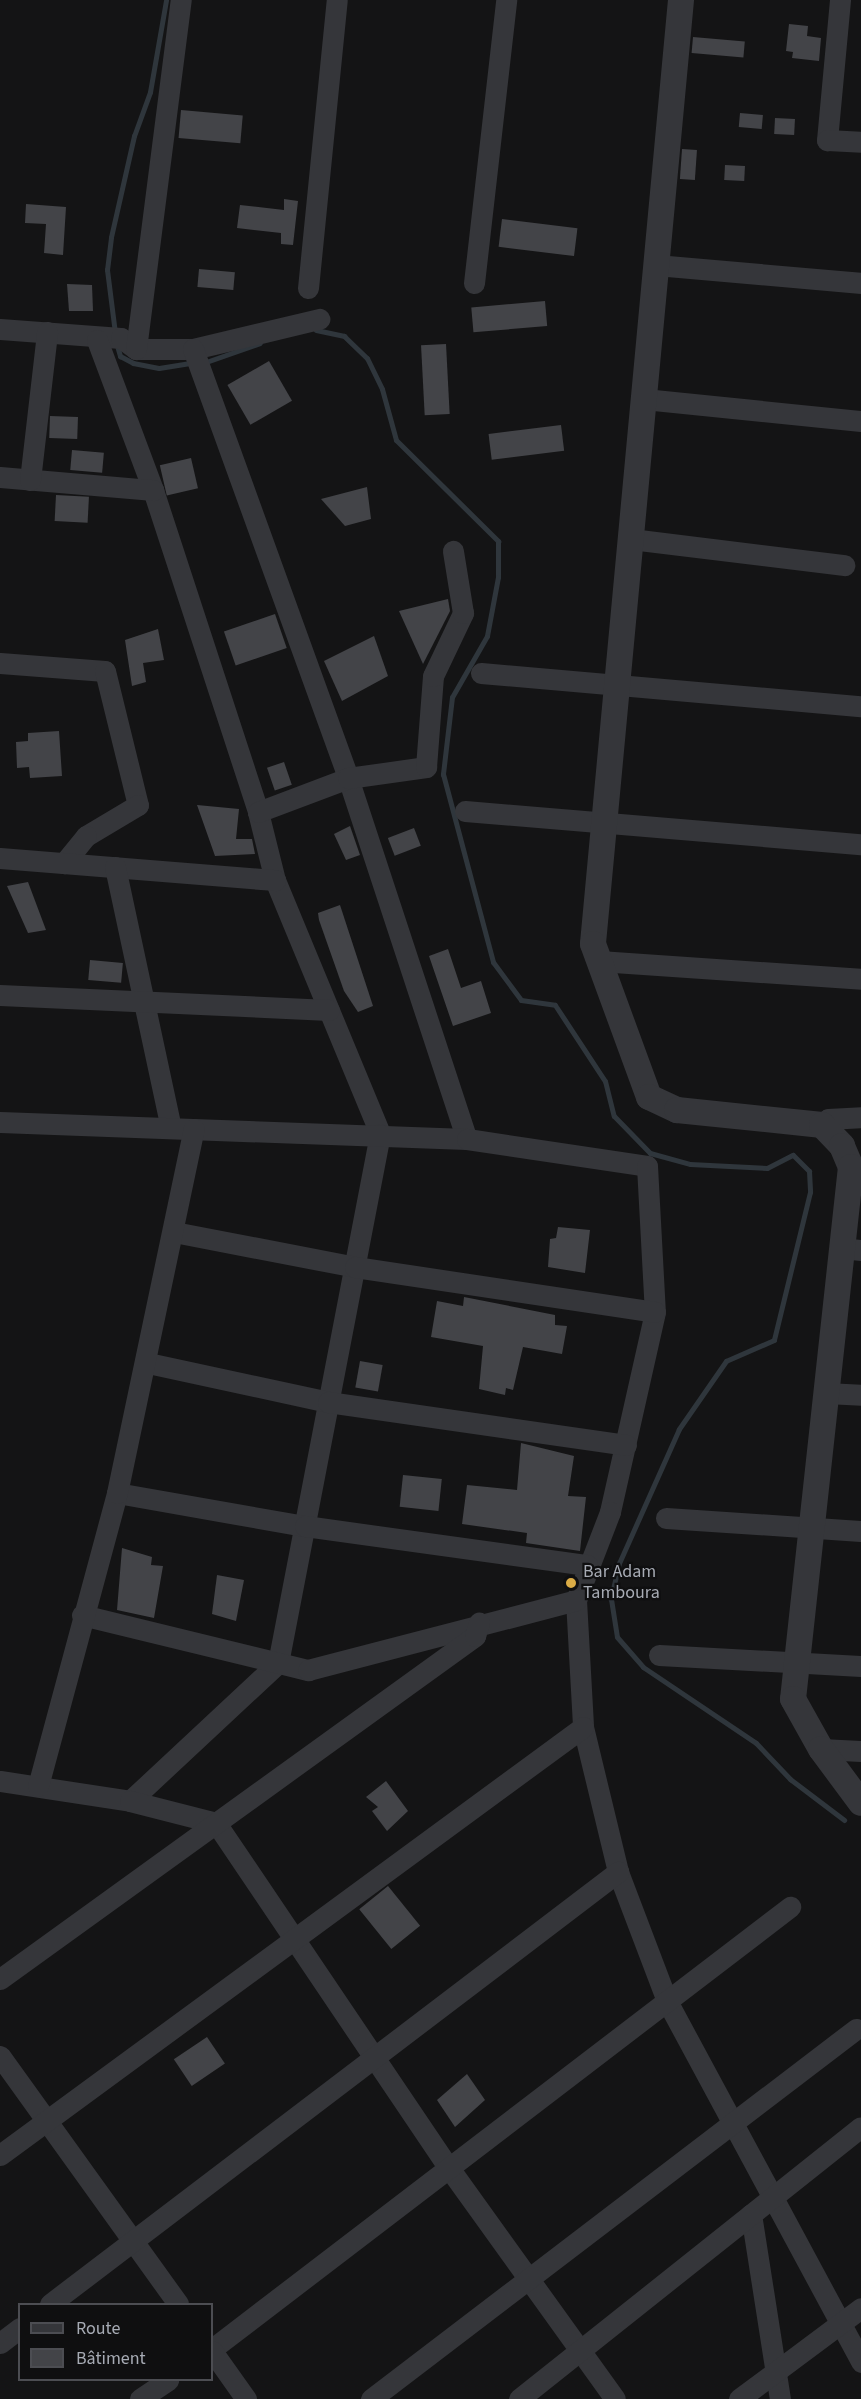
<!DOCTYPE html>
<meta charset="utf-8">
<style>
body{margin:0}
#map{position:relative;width:861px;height:2399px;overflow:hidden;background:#141415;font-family:"Source Sans 3",sans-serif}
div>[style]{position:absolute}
.stream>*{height:5px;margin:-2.5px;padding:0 2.5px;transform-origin:2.5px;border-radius:2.5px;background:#2f363c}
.building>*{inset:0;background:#434448;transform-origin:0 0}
.minor>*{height:21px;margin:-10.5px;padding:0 10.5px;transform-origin:10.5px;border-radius:10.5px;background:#35363a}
.tertiary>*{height:26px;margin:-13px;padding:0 13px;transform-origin:13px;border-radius:13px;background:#35363a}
.dots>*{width:16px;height:16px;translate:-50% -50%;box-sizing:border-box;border:3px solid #0f0f10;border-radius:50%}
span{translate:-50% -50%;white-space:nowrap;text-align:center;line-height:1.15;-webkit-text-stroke:4.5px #0f0f10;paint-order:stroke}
.poi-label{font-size:18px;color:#a7abb4}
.left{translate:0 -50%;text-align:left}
.legend{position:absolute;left:18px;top:2303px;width:195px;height:78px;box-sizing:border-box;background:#0f0f10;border:2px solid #4c4d52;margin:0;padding:8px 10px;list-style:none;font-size:18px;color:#a7abb4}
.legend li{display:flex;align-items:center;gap:12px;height:30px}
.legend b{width:30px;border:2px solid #4c4d52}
</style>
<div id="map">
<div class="stream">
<div style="left:316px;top:330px;width:29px;rotate:12deg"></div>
<div style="left:344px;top:336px;width:32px;rotate:44deg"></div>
<div style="left:367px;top:358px;width:34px;rotate:64deg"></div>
<div style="left:382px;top:389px;width:53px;rotate:74.6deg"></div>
<div style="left:396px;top:440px;width:144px;rotate:44.7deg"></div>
<div style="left:498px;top:541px;width:36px;rotate:90deg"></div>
<div style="left:498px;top:577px;width:60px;rotate:100.6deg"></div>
<div style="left:487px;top:636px;width:70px;rotate:119.8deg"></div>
<div style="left:452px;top:697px;width:78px;rotate:96.7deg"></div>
<div style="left:443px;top:774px;width:195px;rotate:75.1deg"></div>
<div style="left:493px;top:962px;width:47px;rotate:53.6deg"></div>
<div style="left:521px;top:1000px;width:34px;rotate:8deg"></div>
<div style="left:555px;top:1005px;width:91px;rotate:56.7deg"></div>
<div style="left:605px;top:1081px;width:36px;rotate:76deg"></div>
<div style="left:614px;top:1116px;width:52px;rotate:45.8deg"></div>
<div style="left:650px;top:1153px;width:41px;rotate:15.4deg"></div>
<div style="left:690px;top:1164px;width:77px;rotate:3deg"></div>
<div style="left:767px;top:1168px;width:29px;rotate:-27deg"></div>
<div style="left:793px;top:1155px;width:23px;rotate:45deg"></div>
<div style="left:809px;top:1171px;width:21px;rotate:87deg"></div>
<div style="left:810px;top:1192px;width:152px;rotate:103.7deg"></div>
<div style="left:774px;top:1340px;width:52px;rotate:156.4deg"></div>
<div style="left:726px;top:1361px;width:83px;rotate:124.7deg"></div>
<div style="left:679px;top:1429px;width:147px;rotate:114.1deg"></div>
<div style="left:619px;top:1563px;width:37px;rotate:103deg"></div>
<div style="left:611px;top:1599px;width:38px;rotate:81deg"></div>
<div style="left:617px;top:1637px;width:40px;rotate:49deg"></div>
<div style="left:643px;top:1667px;width:136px;rotate:33.9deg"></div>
<div style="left:756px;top:1743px;width:50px;rotate:46.6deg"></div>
<div style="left:790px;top:1779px;width:68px;rotate:37.2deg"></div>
<div style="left:115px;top:333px;width:64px;rotate:-97.2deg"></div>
<div style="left:107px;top:270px;width:33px;rotate:-83deg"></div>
<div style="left:111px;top:237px;width:104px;rotate:-77.2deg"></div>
<div style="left:134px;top:136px;width:47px;rotate:-70deg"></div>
<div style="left:150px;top:92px;width:93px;rotate:-80.1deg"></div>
<div style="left:116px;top:342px;width:15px;rotate:74deg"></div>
<div style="left:120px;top:356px;width:15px;rotate:28deg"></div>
<div style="left:133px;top:363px;width:26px;rotate:11deg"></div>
<div style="left:159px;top:368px;width:33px;rotate:-9deg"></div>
<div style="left:206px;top:362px;width:57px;rotate:-19.4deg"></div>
</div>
<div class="building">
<div style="clip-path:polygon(789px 24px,808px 26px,807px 36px,821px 38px,819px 61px,792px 58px,793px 52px,786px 51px)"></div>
<div style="left:693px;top:37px;width:52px;height:16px;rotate:5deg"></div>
<div style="left:181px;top:110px;width:62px;height:28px;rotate:5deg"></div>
<div style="left:740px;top:113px;width:23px;height:14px;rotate:5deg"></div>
<div style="left:775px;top:118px;width:20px;height:16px;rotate:3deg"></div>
<div style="left:682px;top:149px;width:15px;height:30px;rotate:4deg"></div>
<div style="left:725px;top:165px;width:20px;height:15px;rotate:3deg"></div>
<div style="clip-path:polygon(284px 199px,298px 201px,293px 245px,281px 244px,281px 233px,237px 228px,240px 205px,284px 210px)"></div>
<div style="clip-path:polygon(26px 204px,66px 207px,63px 255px,44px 253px,46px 224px,25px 223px)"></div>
<div style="left:502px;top:219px;width:76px;height:28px;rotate:7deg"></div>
<div style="left:199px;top:269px;width:36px;height:18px;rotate:5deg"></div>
<div style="clip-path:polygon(67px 284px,92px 285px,93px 311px,69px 311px)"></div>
<div style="left:545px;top:301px;width:25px;height:74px;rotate:85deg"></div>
<div style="left:446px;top:344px;width:70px;height:25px;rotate:87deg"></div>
<div style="left:269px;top:361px;width:46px;height:48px;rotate:60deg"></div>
<div style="left:50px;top:416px;width:28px;height:22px;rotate:2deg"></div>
<div style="left:561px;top:425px;width:26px;height:73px;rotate:83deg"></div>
<div style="left:72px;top:450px;width:32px;height:20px;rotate:5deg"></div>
<div style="left:191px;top:458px;width:31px;height:32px;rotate:77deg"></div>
<div style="clip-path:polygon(367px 487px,371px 519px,345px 526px,321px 499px)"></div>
<div style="left:56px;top:495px;width:33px;height:26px;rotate:3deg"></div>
<div style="clip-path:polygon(448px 599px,450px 611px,423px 664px,399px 611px)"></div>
<div style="left:275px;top:614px;width:36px;height:54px;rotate:71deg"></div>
<div style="clip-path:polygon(158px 629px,164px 660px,143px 663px,146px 682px,132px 686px,125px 640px)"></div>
<div style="clip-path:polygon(374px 636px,388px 676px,342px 701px,324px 661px)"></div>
<div style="clip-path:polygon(59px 731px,62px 776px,30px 778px,29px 767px,17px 768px,16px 742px,28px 741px,28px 733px)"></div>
<div style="left:284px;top:762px;width:24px;height:18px;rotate:71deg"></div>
<div style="clip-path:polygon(197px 805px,239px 809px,236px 839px,252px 839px,255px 854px,215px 856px)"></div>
<div style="clip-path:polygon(350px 826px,360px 855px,346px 860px,334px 834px)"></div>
<div style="left:414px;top:828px;width:19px;height:28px;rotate:69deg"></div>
<div style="clip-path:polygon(28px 882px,46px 930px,28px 933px,7px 886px)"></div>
<div style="clip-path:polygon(340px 905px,373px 1006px,358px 1012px,344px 991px,319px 920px,318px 913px)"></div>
<div style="clip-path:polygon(448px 949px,461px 988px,481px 981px,491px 1013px,453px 1026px,429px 956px)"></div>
<div style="left:90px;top:960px;width:33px;height:20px;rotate:5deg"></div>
<div style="clip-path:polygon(558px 1227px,590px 1230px,585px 1273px,548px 1267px,550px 1239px,556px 1238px)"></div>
<div style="clip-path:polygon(464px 1297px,555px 1315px,555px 1325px,567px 1326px,562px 1354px,523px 1347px,513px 1390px,506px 1388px,505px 1395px,479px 1389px,483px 1346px,431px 1337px,437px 1301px,463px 1306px)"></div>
<div style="left:360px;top:1361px;width:23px;height:27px;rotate:10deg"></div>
<div style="clip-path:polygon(521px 1443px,574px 1456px,568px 1496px,586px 1497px,580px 1551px,526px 1543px,527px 1533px,462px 1524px,467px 1485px,517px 1490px)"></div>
<div style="left:403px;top:1475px;width:39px;height:32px;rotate:6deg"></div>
<div style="clip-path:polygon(122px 1548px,152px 1557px,151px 1565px,163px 1566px,154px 1618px,117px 1610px)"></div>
<div style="clip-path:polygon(217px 1575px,244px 1580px,236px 1621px,212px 1614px)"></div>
<div style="clip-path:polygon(386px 1781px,408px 1811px,387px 1831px,372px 1811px,378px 1807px,366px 1797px)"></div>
<div style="left:388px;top:1886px;width:51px;height:37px;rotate:51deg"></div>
<div style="left:207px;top:2037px;width:32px;height:40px;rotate:56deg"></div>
<div style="clip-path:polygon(467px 2074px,485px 2100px,455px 2127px,437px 2100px)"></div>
</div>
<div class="minor">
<div style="left:840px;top:0;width:141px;rotate:95.3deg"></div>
<div style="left:827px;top:140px;width:34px;rotate:3deg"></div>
<div style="left:656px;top:265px;width:206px;rotate:5deg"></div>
<div style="left:474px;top:283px;width:285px;rotate:-83.5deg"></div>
<div style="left:308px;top:288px;width:289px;rotate:-84.3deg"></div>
<div style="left:0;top:329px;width:121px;rotate:4.3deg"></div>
<div style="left:121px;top:338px;width:19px;rotate:36deg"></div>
<div style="left:136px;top:349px;width:57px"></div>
<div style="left:193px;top:349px;width:130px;rotate:-13.4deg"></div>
<div style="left:97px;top:340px;width:160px;rotate:69.5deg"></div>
<div style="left:153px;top:490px;width:339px;rotate:71.9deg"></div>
<div style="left:258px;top:812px;width:70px;rotate:76deg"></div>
<div style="left:275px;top:880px;width:275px;rotate:67.5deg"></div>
<div style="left:380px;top:1134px;width:539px;rotate:100.91deg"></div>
<div style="left:278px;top:1663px;width:202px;rotate:137deg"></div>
<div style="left:136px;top:349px;width:352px;rotate:-82.7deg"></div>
<div style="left:193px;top:349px;width:456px;rotate:70.1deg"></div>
<div style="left:348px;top:778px;width:380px;rotate:71.8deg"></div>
<div style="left:644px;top:399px;width:218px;rotate:5.8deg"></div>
<div style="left:0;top:477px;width:154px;rotate:4.9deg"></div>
<div style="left:30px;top:480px;width:149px;rotate:-83.4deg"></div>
<div style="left:631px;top:539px;width:215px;rotate:7deg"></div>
<div style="left:0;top:663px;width:105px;rotate:4.4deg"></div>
<div style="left:105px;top:671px;width:138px;rotate:76.2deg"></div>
<div style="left:138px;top:805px;width:61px;rotate:149.2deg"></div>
<div style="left:86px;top:836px;width:35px;rotate:129deg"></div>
<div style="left:481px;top:673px;width:381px;rotate:5deg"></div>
<div style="left:465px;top:811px;width:397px;rotate:4.8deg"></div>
<div style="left:258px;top:812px;width:96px;rotate:-20.7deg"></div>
<div style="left:348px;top:778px;width:79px;rotate:-8deg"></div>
<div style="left:426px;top:767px;width:91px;rotate:-85.6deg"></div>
<div style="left:433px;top:676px;width:70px;rotate:-64.5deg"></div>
<div style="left:463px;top:613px;width:63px;rotate:-99.2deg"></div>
<div style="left:0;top:858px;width:276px;rotate:4.6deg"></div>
<div style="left:115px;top:867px;width:267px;rotate:77.9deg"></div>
<div style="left:599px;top:961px;width:263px;rotate:3.9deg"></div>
<div style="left:0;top:995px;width:329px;rotate:2.6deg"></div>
<div style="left:0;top:1122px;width:467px;rotate:2.1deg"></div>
<div style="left:467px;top:1139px;width:182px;rotate:8.5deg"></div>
<div style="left:647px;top:1166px;width:146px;rotate:86.9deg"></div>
<div style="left:655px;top:1312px;width:205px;rotate:102.7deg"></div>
<div style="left:610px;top:1512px;width:94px;rotate:111.1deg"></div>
<div style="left:576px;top:1600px;width:127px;rotate:86.8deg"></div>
<div style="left:583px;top:1727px;width:149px;rotate:76.4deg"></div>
<div style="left:618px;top:1872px;width:138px;rotate:69.2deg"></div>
<div style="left:667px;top:2001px;width:410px;rotate:61.7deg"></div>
<div style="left:822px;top:1125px;width:8px;rotate:-45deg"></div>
<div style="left:828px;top:1119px;width:33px;rotate:-3deg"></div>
<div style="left:174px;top:1232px;width:184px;rotate:10.9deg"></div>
<div style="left:355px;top:1267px;width:303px;rotate:8.5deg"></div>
<div style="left:842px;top:1248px;width:19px;rotate:6deg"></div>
<div style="left:148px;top:1363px;width:184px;rotate:12.2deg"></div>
<div style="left:328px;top:1402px;width:301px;rotate:8.2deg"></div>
<div style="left:826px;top:1393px;width:35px;rotate:3deg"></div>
<div style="left:117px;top:1493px;width:191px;rotate:10deg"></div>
<div style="left:305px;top:1526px;width:285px;rotate:7.9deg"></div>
<div style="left:666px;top:1518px;width:195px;rotate:3.8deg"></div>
<div style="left:82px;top:1615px;width:233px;rotate:13.7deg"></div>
<div style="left:308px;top:1670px;width:277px;rotate:-14.6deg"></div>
<div style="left:659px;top:1655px;width:202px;rotate:3.1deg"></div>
<div style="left:821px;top:1749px;width:40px;rotate:2.9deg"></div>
<div style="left:0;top:1781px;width:132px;rotate:8.7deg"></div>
<div style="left:130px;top:1801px;width:89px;rotate:14.3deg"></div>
<div style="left:216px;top:1823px;width:416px;rotate:56deg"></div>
<div style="left:449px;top:2168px;width:284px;rotate:54.3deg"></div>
<div style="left:38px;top:1786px;width:303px;rotate:-74.9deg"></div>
<div style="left:117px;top:1493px;width:372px;rotate:-78.1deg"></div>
<div style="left:0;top:1979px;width:586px;rotate:-35.83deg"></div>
<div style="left:475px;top:1636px;width:14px;rotate:-73deg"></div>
<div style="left:0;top:2056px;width:305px;rotate:54.3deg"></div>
<div style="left:0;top:2155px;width:723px;rotate:-36.28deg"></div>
<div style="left:751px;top:2214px;width:187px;rotate:81.1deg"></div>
<div style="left:50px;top:2304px;width:714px;rotate:-37.26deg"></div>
<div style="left:0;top:2343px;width:25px;rotate:-37deg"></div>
<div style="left:212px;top:2349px;width:728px;rotate:-37.41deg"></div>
<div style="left:212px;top:2351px;width:59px;rotate:54.7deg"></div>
<div style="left:140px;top:2399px;width:34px;rotate:-34deg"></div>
<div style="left:371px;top:2399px;width:610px;rotate:-37.34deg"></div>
<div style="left:519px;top:2399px;width:436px;rotate:-38.5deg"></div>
<div style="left:739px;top:2399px;width:152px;rotate:-36.7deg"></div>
</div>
<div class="tertiary">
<div style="left:681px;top:0;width:948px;rotate:95.33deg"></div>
<div style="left:593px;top:944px;width:163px;rotate:69.9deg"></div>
<div style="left:649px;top:1097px;width:31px;rotate:25deg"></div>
<div style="left:677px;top:1110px;width:146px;rotate:5.9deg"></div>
<div style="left:822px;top:1125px;width:29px;rotate:46deg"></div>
<div style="left:842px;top:1146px;width:23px;rotate:67deg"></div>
<div style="left:851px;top:1167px;width:535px;rotate:96.22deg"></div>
<div style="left:793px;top:1699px;width:57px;rotate:60.8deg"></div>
<div style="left:821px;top:1749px;width:67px;rotate:53.5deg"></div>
</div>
<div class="dots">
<div style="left:571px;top:1583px;background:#dbac46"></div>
</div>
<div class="poi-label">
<span class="left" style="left:583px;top:1583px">Bar Adam<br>Tamboura</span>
</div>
<ul class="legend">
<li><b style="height:8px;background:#35363a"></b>Route</li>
<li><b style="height:16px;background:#434448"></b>Bâtiment</li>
</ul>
</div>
